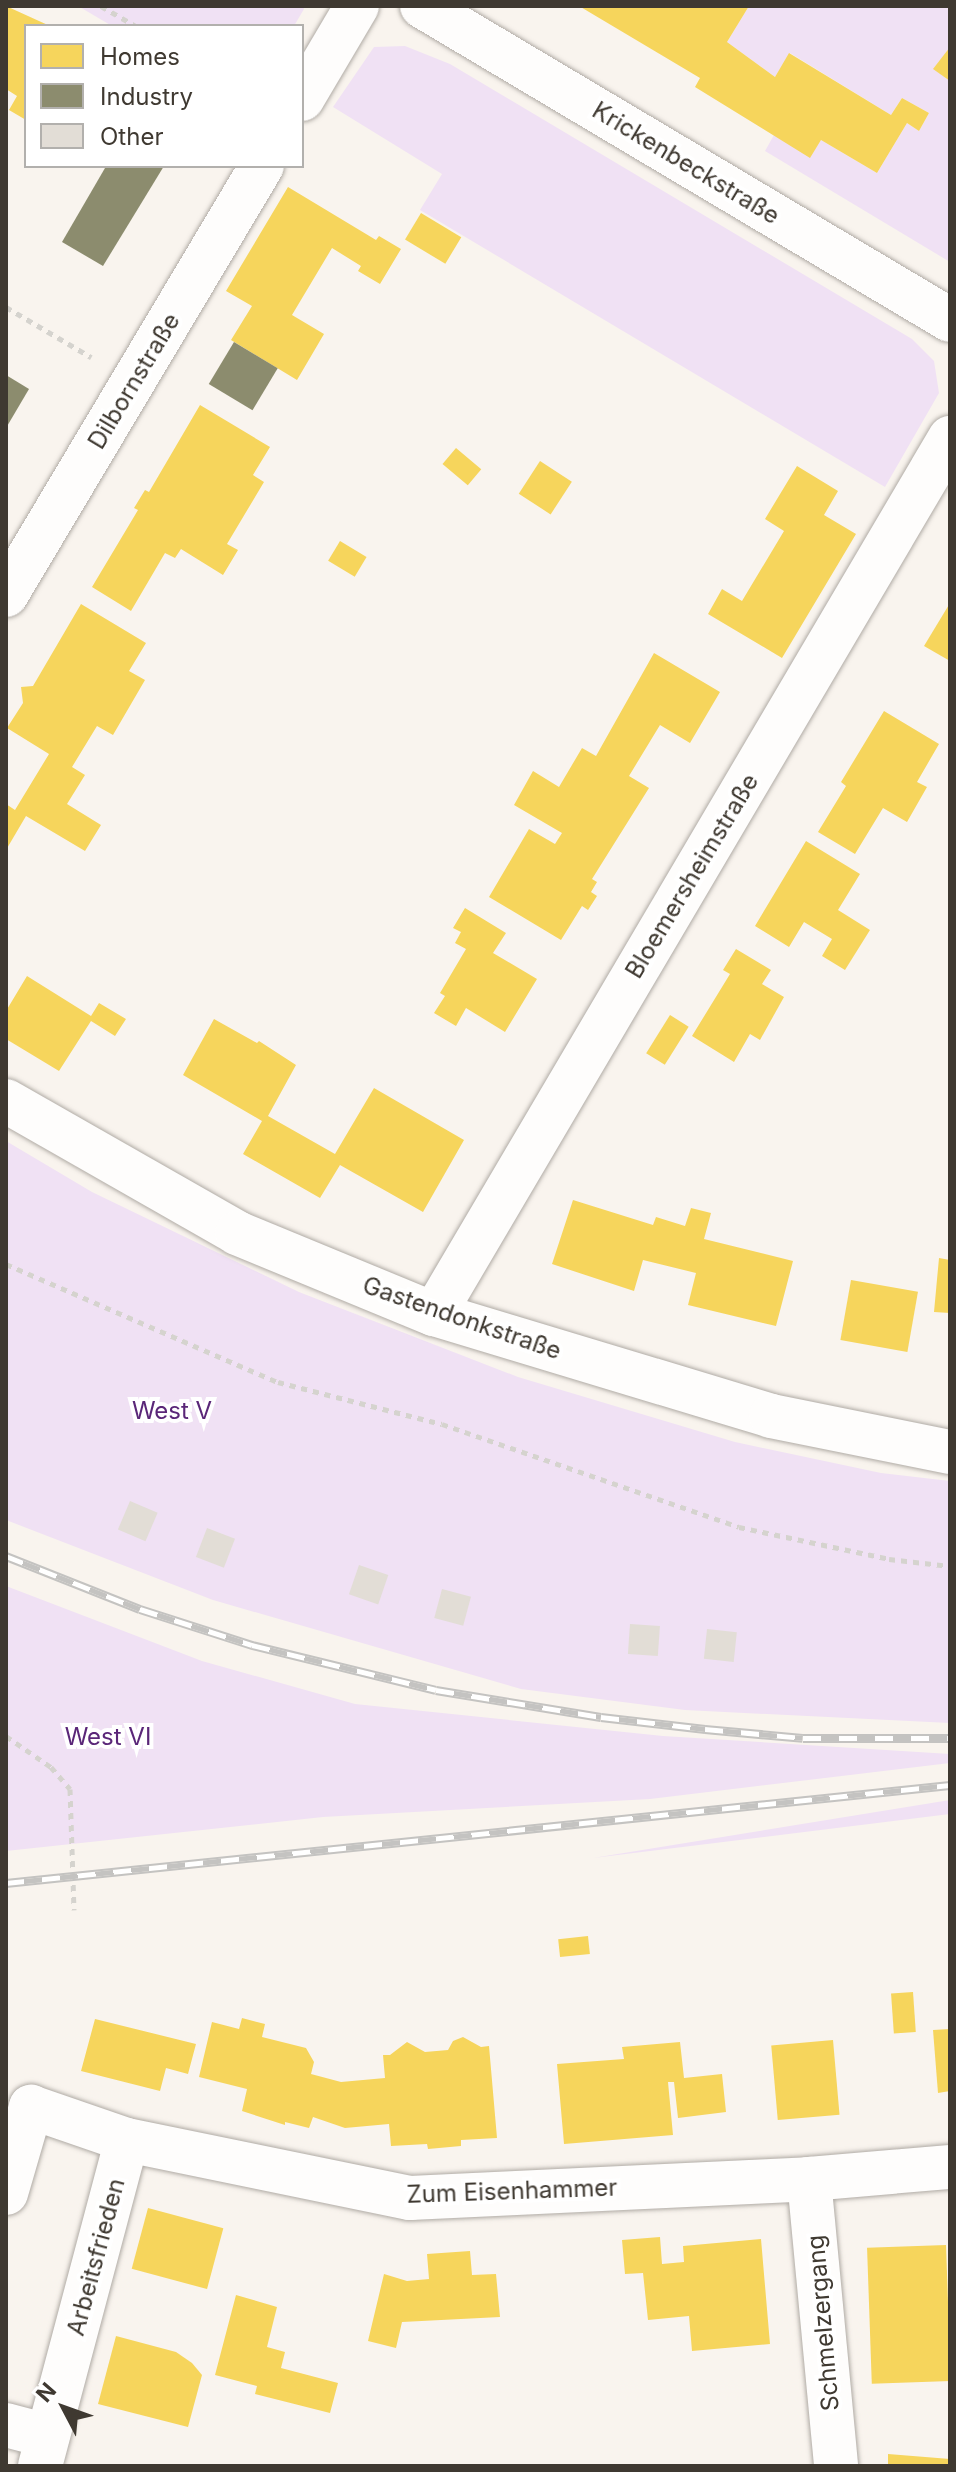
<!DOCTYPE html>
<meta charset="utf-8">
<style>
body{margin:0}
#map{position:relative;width:956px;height:2472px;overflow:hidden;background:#f9f4ee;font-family:Inter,sans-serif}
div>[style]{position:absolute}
.green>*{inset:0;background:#f0e1f4}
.homes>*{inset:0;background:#f6d55c;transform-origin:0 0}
.industry>*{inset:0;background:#8c8c6e;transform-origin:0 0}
.building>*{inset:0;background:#e2ddd6;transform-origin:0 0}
.path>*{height:5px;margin-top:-2.5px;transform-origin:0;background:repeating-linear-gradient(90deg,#d5d3ce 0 6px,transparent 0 12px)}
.roads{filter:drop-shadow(0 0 2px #b0aba5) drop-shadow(0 0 2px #b0aba5)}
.minor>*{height:44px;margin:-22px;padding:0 22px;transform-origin:22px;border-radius:22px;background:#fefdfc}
.rail>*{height:9px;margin-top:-4.5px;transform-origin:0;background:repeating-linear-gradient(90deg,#fff 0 18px,#c4c3c1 0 36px);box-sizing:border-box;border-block:2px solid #c4c3c1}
span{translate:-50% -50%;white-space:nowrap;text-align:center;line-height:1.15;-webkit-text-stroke:8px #fff;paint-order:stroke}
.street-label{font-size:24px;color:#3f3931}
.park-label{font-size:24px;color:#5a2678}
.frame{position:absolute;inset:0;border:8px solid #3f3931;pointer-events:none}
.legend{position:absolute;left:24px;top:24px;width:280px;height:144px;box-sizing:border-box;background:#fff;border:2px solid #b2b0ad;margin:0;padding:10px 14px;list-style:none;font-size:24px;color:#3f3931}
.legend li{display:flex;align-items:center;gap:16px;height:40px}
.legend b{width:40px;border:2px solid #b2b0ad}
.north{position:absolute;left:24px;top:2368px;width:80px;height:80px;-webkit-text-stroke:6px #fff;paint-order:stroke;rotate:311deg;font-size:22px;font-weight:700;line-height:32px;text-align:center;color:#3f3931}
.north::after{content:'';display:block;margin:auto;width:28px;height:36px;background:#3f3931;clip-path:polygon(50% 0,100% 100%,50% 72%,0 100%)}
</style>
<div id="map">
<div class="green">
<div style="clip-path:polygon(78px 6px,303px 6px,304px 9px,294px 26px,112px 26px)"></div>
<div style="clip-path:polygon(749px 6px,950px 6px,950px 47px,934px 69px,950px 81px,950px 262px,765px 151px,774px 135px,810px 157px,821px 140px,877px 173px,907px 123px,919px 131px,929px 113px,902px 98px,891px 115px,790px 53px,775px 77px,727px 42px)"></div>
<div style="clip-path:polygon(405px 46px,450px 64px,912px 339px,934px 361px,939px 393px,885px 487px,420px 210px,442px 174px,333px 107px,374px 47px)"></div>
<div style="clip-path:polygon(6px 1141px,92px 1192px,299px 1292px,518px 1377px,735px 1442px,881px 1473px,950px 1481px,950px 1723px,685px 1710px,521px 1689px,213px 1600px,6px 1520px)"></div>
<div style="clip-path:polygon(6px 1586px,202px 1661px,355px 1704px,663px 1736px,950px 1754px,950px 1763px,650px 1799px,323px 1817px,6px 1851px)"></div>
<div style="clip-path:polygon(950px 1800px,950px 1814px,593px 1858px)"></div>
</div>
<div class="homes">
<div style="clip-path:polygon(6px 6px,50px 26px,26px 26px,26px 120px,9px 110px,17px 96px,6px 89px)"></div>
<div style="clip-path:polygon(579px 6px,749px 6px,727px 42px,775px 77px,789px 53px,891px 115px,902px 98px,929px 113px,919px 131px,907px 123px,877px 173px,821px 140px,810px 158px,695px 87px,700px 78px)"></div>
<div style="clip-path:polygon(950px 47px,950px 81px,933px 69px)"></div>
<div style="clip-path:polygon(288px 187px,376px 240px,379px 236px,401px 249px,380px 284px,358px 271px,361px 266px,332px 248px,292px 315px,324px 334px,297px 380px,231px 340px,252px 306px,226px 291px)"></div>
<div style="left:421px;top:213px;width:47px;height:31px;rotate:31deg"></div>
<div style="clip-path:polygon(200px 405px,270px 447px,253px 475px,264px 482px,227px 544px,238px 550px,223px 575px,181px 549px,175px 558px,165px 553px,131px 611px,92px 587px,138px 510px,134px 508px,145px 490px,149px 492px)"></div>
<div style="left:456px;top:448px;width:33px;height:21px;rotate:40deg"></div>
<div style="left:540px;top:461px;width:38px;height:39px;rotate:33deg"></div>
<div style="clip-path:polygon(797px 466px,838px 491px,824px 515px,856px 534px,782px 658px,708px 614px,722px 589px,742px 601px,784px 531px,765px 519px)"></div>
<div style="left:340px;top:541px;width:31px;height:23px;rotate:31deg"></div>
<div style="clip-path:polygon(950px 603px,950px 661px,924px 646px)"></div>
<div style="clip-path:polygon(81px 604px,146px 643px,129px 671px,145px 680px,113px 735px,97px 726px,72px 767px,85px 775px,67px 804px,101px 825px,85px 851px,26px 816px,6px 850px,6px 804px,15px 810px,49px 754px,7px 728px,23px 703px,21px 687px,33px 686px)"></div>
<div style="clip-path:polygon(654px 653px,720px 692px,690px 743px,660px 725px,629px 776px,649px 788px,592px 879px,597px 882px,591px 892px,597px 896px,588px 910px,582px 906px,561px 940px,489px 897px,529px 829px,555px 844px,562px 833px,514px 805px,533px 771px,559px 787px,582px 748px,596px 756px)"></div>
<div style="clip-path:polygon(884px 711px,939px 744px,917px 782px,927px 787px,907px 822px,883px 808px,855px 854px,818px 832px,846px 786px,841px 782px)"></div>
<div style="clip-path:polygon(806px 841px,860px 874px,838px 910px,870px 930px,845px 970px,822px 956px,832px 939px,804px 922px,789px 947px,755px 926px)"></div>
<div style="clip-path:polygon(465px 908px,506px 933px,493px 953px,537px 979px,505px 1032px,466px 1008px,456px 1026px,434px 1013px,445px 996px,440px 993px,466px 949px,455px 943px,461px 932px,453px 928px)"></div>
<div style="clip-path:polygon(736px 949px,771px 970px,762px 984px,784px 997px,760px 1040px,750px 1034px,734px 1062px,692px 1036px,730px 974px,723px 970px)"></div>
<div style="clip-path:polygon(27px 976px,91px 1016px,99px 1003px,126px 1019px,115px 1036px,91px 1021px,59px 1071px,6px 1039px,6px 1011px)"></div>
<div style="left:670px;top:1015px;width:22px;height:45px;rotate:32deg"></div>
<div style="clip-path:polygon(214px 1019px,257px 1043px,259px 1041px,296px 1065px,268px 1116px,335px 1154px,374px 1088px,464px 1140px,423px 1212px,340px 1165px,320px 1198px,243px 1154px,262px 1121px,183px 1075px)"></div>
<div style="clip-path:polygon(573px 1200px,653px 1225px,656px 1217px,685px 1226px,691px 1208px,711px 1213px,704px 1239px,793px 1261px,776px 1326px,688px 1305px,696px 1273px,643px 1260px,634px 1291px,552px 1264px)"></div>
<div style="clip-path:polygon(939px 1258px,950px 1260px,950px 1313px,934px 1312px)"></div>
<div style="left:851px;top:1280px;width:68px;height:61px;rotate:10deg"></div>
<div style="left:588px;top:1936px;width:18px;height:30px;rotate:84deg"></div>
<div style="left:913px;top:1992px;width:40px;height:22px;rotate:86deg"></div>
<div style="clip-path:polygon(242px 2018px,265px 2024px,262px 2037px,306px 2048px,314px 2062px,311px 2074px,341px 2082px,385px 2078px,383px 2055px,390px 2055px,407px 2042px,425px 2052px,448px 2050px,453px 2041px,463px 2037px,481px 2047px,489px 2046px,497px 2138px,461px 2140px,461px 2146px,428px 2149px,427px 2144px,391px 2146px,389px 2124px,345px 2128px,313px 2117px,309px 2128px,285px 2122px,285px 2125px,242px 2111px,247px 2089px,199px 2077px,212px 2022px,239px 2029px)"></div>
<div style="clip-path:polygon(95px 2019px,196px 2044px,188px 2074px,166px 2068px,160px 2091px,81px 2071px)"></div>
<div style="clip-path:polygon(950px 2029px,950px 2091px,938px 2093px,933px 2030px)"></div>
<div style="left:833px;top:2040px;width:75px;height:62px;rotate:85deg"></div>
<div style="clip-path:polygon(680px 2042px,684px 2078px,722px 2074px,726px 2112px,678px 2118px,674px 2082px,668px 2082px,673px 2135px,564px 2144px,557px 2064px,624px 2059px,622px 2047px)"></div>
<div style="left:148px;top:2208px;width:78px;height:63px;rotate:15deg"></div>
<div style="clip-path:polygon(660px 2237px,662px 2264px,684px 2262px,683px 2246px,761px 2239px,770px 2344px,692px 2351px,689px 2316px,648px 2320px,643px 2273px,625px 2274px,622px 2240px)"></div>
<div style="left:946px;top:2245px;width:136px;height:79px;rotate:88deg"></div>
<div style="clip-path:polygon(470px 2251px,472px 2275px,496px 2274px,500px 2317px,402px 2322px,396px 2348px,368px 2341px,384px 2274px,407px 2281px,429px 2279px,427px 2254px)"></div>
<div style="clip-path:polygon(236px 2295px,277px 2307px,267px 2347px,285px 2352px,281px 2368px,338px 2383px,330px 2413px,255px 2394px,257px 2386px,215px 2375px)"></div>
<div style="clip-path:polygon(116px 2336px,176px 2352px,192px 2363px,202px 2375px,188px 2427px,98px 2404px)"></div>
<div style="clip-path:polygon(888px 2454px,950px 2459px,950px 2466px,888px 2466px)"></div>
</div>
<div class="industry">
<div style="clip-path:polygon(110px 166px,164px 166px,103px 266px,62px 242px,105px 168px)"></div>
<div style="left:234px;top:342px;width:51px;height:49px;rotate:31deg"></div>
<div style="clip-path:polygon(6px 375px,29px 389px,6px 428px)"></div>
</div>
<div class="building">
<div style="left:130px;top:1501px;width:30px;height:31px;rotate:23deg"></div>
<div style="left:207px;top:1528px;width:30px;height:31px;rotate:21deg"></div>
<div style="left:359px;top:1565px;width:31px;height:31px;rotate:19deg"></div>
<div style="left:442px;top:1589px;width:30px;height:30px;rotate:15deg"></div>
<div style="left:630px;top:1624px;width:30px;height:30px;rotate:4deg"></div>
<div style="left:707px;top:1629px;width:30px;height:30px;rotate:6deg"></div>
</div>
<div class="path">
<div style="left:101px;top:6px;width:39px;rotate:30deg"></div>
<div style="left:6px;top:307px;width:99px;rotate:30.5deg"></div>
<div style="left:6px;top:1264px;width:296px;rotate:23.5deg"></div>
<div style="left:278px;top:1382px;width:169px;rotate:14.4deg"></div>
<div style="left:442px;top:1424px;width:314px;rotate:19.1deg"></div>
<div style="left:739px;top:1527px;width:153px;rotate:12deg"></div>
<div style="left:889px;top:1559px;width:61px;rotate:6.5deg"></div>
<div style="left:6px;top:1736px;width:55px;rotate:34.6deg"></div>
<div style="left:51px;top:1767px;width:29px;rotate:49deg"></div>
<div style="left:70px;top:1789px;width:121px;rotate:88.1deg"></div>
</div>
<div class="roads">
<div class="minor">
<div style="left:422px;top:6px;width:614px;rotate:30.74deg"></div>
<div style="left:302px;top:99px;width:108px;rotate:-59.4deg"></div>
<div style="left:6px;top:595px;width:500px;rotate:-59.2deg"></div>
<div style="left:6px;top:1101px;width:266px;rotate:29.7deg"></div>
<div style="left:237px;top:1233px;width:213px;rotate:22.4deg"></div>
<div style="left:434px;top:1314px;width:352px;rotate:16.8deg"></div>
<div style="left:771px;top:1416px;width:183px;rotate:11.4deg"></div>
<div style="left:434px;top:1314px;width:1017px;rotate:-59.5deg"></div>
<div style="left:809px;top:2179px;width:288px;rotate:84.6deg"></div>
<div style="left:6px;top:2193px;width:90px;rotate:-73.8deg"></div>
<div style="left:31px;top:2107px;width:102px;rotate:19deg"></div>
<div style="left:127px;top:2140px;width:289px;rotate:11.6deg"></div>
<div style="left:410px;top:2198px;width:399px;rotate:-2.7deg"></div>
<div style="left:809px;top:2179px;width:142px;rotate:-4.9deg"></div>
<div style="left:6px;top:2425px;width:43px;rotate:14.7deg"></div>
<div style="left:40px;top:2466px;width:337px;rotate:-75.1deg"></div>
</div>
</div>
<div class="rail">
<div style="left:6px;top:1556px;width:144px;rotate:21.6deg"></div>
<div style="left:140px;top:1609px;width:118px;rotate:17.8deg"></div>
<div style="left:252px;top:1645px;width:189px;rotate:13.7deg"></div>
<div style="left:436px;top:1690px;width:167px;rotate:9.3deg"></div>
<div style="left:601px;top:1717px;width:105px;rotate:6.6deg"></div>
<div style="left:705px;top:1729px;width:98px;rotate:5.2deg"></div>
<div style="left:803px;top:1738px;width:147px"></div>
<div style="left:6px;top:1883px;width:949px;rotate:-5.93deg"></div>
</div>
<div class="street-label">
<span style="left:686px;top:163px;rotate:31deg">Krickenbeckstraße</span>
<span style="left:134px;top:381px;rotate:-59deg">Dilbornstraße</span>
<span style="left:692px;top:876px;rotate:-59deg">Bloemersheimstraße</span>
<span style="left:462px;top:1318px;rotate:19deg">Gastendonkstraße</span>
<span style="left:512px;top:2191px;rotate:-2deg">Zum Eisenhammer</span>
<span style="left:96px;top:2257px;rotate:-75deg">Arbeitsfrieden</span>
<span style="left:823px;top:2323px;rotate:-95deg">Schmelzergang</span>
</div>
<div class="park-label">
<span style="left:172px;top:1411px">West V</span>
<span style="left:108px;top:1737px">West VI</span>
</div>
<div class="frame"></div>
<ul class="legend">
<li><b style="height:22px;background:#f6d55c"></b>Homes</li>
<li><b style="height:22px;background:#8c8c6e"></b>Industry</li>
<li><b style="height:22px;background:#e2ddd6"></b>Other</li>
</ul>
<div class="north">N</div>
</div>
